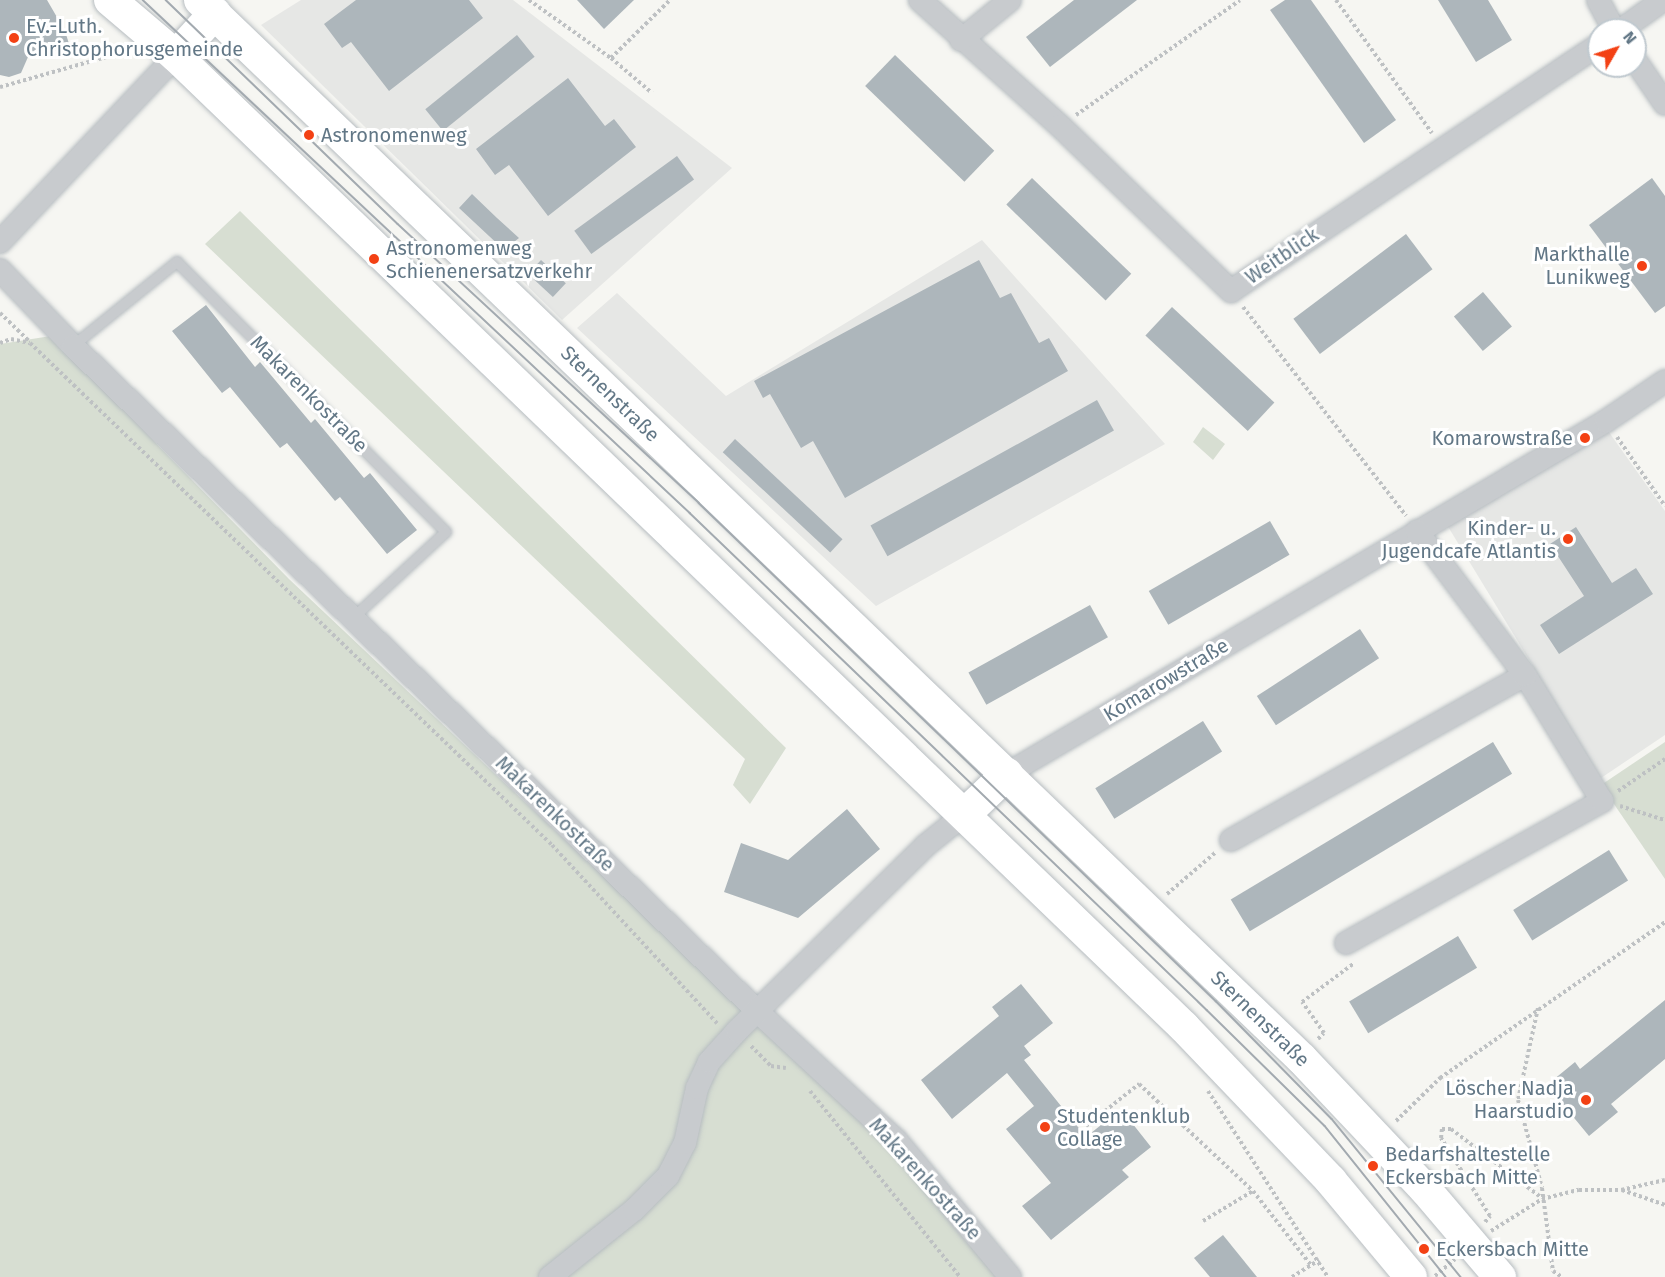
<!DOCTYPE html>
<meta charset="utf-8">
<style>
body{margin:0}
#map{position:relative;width:1665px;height:1277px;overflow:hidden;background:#f6f6f2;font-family:"Fira Sans",sans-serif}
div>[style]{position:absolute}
.built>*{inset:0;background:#e6e7e5}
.green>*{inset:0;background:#d7ded2}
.building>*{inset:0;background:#adb6bb;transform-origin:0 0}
.path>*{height:4px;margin-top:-2px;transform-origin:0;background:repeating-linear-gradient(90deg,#bec1c3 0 3px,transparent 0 6px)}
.roads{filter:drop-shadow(0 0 2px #b7bdc1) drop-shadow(0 0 2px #b7bdc1)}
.lane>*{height:10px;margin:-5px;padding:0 5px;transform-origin:5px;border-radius:5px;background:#c8cbce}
.street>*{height:22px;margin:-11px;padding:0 11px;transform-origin:11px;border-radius:11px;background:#c8cbce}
.secondary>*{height:32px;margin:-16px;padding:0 16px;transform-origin:16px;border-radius:16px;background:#fff}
.tram>*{height:1.5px;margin:-0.75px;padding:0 0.75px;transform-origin:0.75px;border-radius:0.75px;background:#a3aab0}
.dots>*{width:16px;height:16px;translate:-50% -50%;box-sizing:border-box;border:3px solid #fff;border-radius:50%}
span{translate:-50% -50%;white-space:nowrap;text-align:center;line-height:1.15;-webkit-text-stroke:6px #fff;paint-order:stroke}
.poi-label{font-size:20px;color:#627786}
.left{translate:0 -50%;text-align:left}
.right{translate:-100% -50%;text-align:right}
.street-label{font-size:20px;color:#627786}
.north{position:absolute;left:1587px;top:18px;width:60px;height:60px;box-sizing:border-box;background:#fff;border:2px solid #c0c9cf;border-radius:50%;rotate:51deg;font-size:16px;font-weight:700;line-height:24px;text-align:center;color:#627786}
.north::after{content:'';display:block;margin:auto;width:21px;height:27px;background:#f34114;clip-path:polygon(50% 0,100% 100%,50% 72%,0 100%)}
</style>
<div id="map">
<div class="built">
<div style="clip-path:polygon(301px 0,513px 0,732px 168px,562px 320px,261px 25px)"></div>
<div style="clip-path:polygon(982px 240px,1165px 444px,876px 606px,577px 328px,617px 293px,726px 396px)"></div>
<div style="clip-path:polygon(1606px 428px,1665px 511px,1665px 735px,1601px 778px,1447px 525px)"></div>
</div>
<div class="green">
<div style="clip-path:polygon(240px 211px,786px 748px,750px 804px,733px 785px,745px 759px,205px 244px)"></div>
<div style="clip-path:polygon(51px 336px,289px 579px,910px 1166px,1000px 1277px,0 1277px,0 344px)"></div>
<div style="clip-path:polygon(1203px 427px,1225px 444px,1213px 460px,1193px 442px)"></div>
<div style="clip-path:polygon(1665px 742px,1665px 879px,1601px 785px)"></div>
</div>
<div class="building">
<div style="clip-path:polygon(0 0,47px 0,65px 31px,70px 47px,28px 57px,21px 73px,9px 77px,0 75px)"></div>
<div style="clip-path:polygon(356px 0,469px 0,483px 18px,389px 91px,351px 42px,342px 48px,324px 24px)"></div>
<div style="clip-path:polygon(577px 0,634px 0,604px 29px)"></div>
<div style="clip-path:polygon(1074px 0,1137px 0,1050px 67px,1026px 37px)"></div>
<div style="clip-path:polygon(1285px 0,1311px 0,1396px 120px,1364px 143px,1270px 10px)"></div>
<div style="clip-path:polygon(1438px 0,1488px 0,1512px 40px,1476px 62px)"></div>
<div style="left:517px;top:35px;width:28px;height:118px;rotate:51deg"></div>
<div style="left:895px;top:55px;width:138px;height:43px;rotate:44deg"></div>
<div style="clip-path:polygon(568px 78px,605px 126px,614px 119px,636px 147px,548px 216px,509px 165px,495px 175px,476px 149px)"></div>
<div style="left:677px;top:156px;width:29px;height:127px;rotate:54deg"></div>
<div style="left:1032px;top:178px;width:138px;height:37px;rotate:44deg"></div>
<div style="clip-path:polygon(1652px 178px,1665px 196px,1665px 306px,1655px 313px,1589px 225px)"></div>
<div style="clip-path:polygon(472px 194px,497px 218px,519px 238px,504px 250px,459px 208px)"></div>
<div style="left:1406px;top:234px;width:44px;height:141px;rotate:53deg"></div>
<div style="left:541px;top:260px;width:34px;height:19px;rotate:43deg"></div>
<div style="clip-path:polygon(979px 260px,1000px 298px,1011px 293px,1039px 343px,1049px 338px,1068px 371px,845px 498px,813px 441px,801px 448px,770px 394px,763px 398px,754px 381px)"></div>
<div style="left:1483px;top:292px;width:45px;height:38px;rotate:50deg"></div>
<div style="clip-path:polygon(206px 305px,255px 367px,260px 362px,311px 423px,315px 419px,364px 478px,370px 473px,417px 530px,387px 554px,340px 497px,335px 501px,287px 443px,280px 448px,230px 387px,222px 393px,172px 331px)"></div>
<div style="left:1172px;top:307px;width:140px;height:39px;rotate:43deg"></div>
<div style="left:1097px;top:400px;width:35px;height:259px;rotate:61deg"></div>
<div style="left:735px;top:439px;width:147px;height:18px;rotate:43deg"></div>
<div style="left:1270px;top:521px;width:39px;height:140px;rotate:60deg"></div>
<div style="clip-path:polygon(1576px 527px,1612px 583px,1636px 568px,1653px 594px,1559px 654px,1540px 625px,1584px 596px,1550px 544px)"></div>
<div style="left:1090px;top:605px;width:37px;height:139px;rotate:61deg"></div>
<div style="left:1360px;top:629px;width:35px;height:123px;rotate:57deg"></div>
<div style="left:1203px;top:721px;width:36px;height:127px;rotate:58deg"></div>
<div style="left:1493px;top:742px;width:37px;height:306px;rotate:59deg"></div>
<div style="clip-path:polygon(847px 809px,880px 849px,798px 918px,724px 892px,741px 843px,788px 860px)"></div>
<div style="left:1609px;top:850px;width:36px;height:113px;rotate:58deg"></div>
<div style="left:1458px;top:936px;width:37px;height:127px;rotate:59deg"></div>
<div style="clip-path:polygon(1021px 984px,1053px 1023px,1024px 1046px,1031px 1055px,1024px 1060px,1086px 1137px,1121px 1109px,1151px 1147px,1122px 1170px,1129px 1177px,1051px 1240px,1022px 1206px,1051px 1183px,1006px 1129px,1034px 1106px,1007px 1073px,952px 1119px,921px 1080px,999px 1016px,992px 1007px)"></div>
<div style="clip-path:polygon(1665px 1000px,1665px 1059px,1611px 1104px,1618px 1112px,1589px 1136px,1547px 1085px,1575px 1062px,1580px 1069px)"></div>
<div style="clip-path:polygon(1223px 1235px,1257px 1277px,1210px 1277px,1194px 1258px)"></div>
</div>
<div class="path">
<div style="left:529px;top:0;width:100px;rotate:35.3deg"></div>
<div style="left:611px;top:58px;width:54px;rotate:40.5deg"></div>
<div style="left:1336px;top:0;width:164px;rotate:54.2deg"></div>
<div style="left:611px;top:58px;width:83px;rotate:-44.5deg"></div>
<div style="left:0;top:87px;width:136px;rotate:-15.8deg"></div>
<div style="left:1076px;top:115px;width:200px;rotate:-35deg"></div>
<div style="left:1243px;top:307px;width:265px;rotate:52deg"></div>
<div style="left:0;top:313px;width:42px;rotate:44deg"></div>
<div style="left:0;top:343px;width:12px;rotate:-20deg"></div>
<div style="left:11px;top:339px;width:19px;rotate:12deg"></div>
<div style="left:30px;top:343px;width:724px;rotate:43.88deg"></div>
<div style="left:552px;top:845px;width:243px;rotate:47.2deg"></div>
<div style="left:1617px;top:437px;width:84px;rotate:55.2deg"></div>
<div style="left:1618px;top:791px;width:57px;rotate:-34.2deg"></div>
<div style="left:1620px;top:806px;width:47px;rotate:17.3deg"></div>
<div style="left:1167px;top:894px;width:65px;rotate:-40.6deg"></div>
<div style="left:1538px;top:1008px;width:94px;rotate:102.3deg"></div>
<div style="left:1518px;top:1100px;width:91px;rotate:74.7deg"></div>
<div style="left:1542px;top:1188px;width:84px;rotate:82.5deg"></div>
<div style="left:1553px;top:1271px;width:11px;rotate:34deg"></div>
<div style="left:1318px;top:1039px;width:8px;rotate:-45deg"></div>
<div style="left:1324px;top:1033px;width:38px;rotate:-125deg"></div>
<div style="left:1302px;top:1002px;width:64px;rotate:-36.7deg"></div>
<div style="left:751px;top:1046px;width:28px;rotate:45deg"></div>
<div style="left:771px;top:1066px;width:15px;rotate:8deg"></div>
<div style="left:810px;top:1091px;width:239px;rotate:51.1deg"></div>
<div style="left:1208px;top:1091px;width:221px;rotate:57.2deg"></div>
<div style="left:1396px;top:1121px;width:62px;rotate:-44.3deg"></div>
<div style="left:1440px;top:1078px;width:274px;rotate:-34.7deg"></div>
<div style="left:1086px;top:1126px;width:68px;rotate:-38.4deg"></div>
<div style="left:1139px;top:1084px;width:156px;rotate:43.2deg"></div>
<div style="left:1253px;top:1191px;width:93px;rotate:52deg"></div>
<div style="left:1622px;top:1190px;width:46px;rotate:19.2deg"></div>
<div style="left:1203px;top:1221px;width:58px;rotate:-31deg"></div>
<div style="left:1485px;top:1222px;width:8px;rotate:-50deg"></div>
<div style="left:1490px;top:1216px;width:92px;rotate:-122.1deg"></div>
<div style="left:1441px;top:1138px;width:9px;rotate:-84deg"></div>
<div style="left:1442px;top:1129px;width:9px"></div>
<div style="left:1451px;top:1129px;width:114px;rotate:37.2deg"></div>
<div style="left:1491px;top:1231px;width:60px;rotate:-32.1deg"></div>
<div style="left:1542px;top:1199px;width:38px;rotate:-14deg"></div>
<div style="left:1579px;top:1190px;width:42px"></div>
<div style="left:1621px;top:1190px;width:45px;rotate:-12.8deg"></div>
<div style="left:1435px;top:1276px;width:26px;rotate:-40deg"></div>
<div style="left:1292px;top:1277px;width:32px;rotate:-32deg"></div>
</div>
<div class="roads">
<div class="lane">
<div style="left:73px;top:346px;width:134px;rotate:-38.9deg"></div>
<div style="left:177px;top:262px;width:381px;rotate:45.1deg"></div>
<div style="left:446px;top:532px;width:127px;rotate:137.2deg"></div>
</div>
<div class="street">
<div style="left:920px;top:0;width:188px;rotate:42deg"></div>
<div style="left:1060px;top:126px;width:238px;rotate:44deg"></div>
<div style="left:1231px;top:291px;width:443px;rotate:-33.8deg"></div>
<div style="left:1598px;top:0;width:34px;rotate:62deg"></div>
<div style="left:1621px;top:30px;width:52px;rotate:-35.5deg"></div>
<div style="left:961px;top:40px;width:63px;rotate:-39.2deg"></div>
<div style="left:1635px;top:60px;width:53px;rotate:55.7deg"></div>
<div style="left:0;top:242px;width:256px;rotate:-46.6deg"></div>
<div style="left:0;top:270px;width:105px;rotate:46.2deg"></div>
<div style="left:73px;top:346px;width:954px;rotate:44.19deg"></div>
<div style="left:757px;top:1011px;width:190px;rotate:42.9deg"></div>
<div style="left:896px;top:1140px;width:178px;rotate:50.2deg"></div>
<div style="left:1007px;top:774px;width:695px;rotate:-30.51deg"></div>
<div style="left:1606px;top:421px;width:71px;rotate:-34.1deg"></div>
<div style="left:1231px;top:840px;width:337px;rotate:-29.3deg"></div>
<div style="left:1346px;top:943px;width:293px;rotate:-29deg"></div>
<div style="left:1602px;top:801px;width:148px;rotate:-121.4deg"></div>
<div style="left:1525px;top:675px;width:180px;rotate:-126.9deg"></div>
<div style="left:550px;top:1277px;width:107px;rotate:-38.6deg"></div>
<div style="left:634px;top:1210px;width:48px;rotate:-45deg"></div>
<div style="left:668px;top:1176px;width:37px;rotate:-63deg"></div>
<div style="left:685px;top:1143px;width:56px;rotate:-77.7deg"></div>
<div style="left:697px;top:1088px;width:29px;rotate:-65deg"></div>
<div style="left:709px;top:1062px;width:42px;rotate:-47.9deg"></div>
<div style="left:737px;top:1031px;width:264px;rotate:-44.5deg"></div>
<div style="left:925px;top:846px;width:51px;rotate:-38.7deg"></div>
</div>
<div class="secondary">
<div style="left:110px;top:0;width:87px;rotate:40.3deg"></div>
<div style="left:176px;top:56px;width:1400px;rotate:43.93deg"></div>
<div style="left:1184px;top:1027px;width:213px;rotate:46.3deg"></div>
<div style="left:1331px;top:1181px;width:125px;rotate:50.2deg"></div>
<div style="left:200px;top:0;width:1528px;rotate:43.86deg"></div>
<div style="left:1302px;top:1059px;width:179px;rotate:46.6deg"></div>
<div style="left:1425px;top:1189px;width:116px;rotate:49.6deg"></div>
<div style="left:176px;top:56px;width:58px;rotate:-47.8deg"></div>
<div style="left:965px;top:814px;width:58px;rotate:-43.6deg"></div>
</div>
</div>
<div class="tram">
<div style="left:143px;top:0;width:750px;rotate:43.16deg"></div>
<div style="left:690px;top:513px;width:717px;rotate:43.87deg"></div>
<div style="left:1207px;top:1010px;width:165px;rotate:44.5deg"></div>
<div style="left:1325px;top:1126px;width:193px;rotate:51.3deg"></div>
<div style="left:166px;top:0;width:322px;rotate:44deg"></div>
<div style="left:398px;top:224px;width:410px;rotate:42.8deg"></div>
<div style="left:699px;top:503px;width:718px;rotate:43.93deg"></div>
<div style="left:1216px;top:1001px;width:165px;rotate:45.5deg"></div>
<div style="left:1332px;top:1119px;width:204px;rotate:50.8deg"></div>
</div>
<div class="dots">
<div style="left:14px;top:38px;background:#f34114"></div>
<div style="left:309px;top:135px;background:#f34114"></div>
<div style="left:374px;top:259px;background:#f34114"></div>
<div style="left:1642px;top:266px;background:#f34114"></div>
<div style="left:1585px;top:438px;background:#f34114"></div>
<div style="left:1568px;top:539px;background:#f34114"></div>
<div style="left:1586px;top:1100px;background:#f34114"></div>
<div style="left:1045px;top:1127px;background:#f34114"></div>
<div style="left:1373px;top:1166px;background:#f34114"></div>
<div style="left:1424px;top:1249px;background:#f34114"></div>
</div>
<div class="poi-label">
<span class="left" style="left:26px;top:38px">Ev.-Luth.<br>Christophorusgemeinde</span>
<span class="left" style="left:321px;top:135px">Astronomenweg</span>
<span class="left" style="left:386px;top:260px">Astronomenweg<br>Schienenersatzverkehr</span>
<span class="right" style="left:1630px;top:266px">Markthalle<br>Lunikweg</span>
<span class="right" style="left:1573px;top:438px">Komarowstraße</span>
<span class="right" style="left:1556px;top:540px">Kinder- u.<br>Jugendcafe Atlantis</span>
<span class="right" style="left:1574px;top:1100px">Löscher Nadja<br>Haarstudio</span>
<span class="left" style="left:1057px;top:1128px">Studentenklub<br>Collage</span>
<span class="left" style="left:1385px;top:1166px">Bedarfshaltestelle<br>Eckersbach Mitte</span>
<span class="left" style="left:1436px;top:1249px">Eckersbach Mitte</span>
</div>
<div class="street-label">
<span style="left:1282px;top:256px;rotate:-34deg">Weitblick</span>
<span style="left:309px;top:394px;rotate:45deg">Makarenkostraße</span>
<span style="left:610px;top:394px;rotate:44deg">Sternenstraße</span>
<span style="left:1166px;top:680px;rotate:-31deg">Komarowstraße</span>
<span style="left:555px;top:814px;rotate:44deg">Makarenkostraße</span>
<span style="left:1260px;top:1019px;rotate:44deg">Sternenstraße</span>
<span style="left:925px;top:1179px;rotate:48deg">Makarenkostraße</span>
</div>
<div class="north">N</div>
</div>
